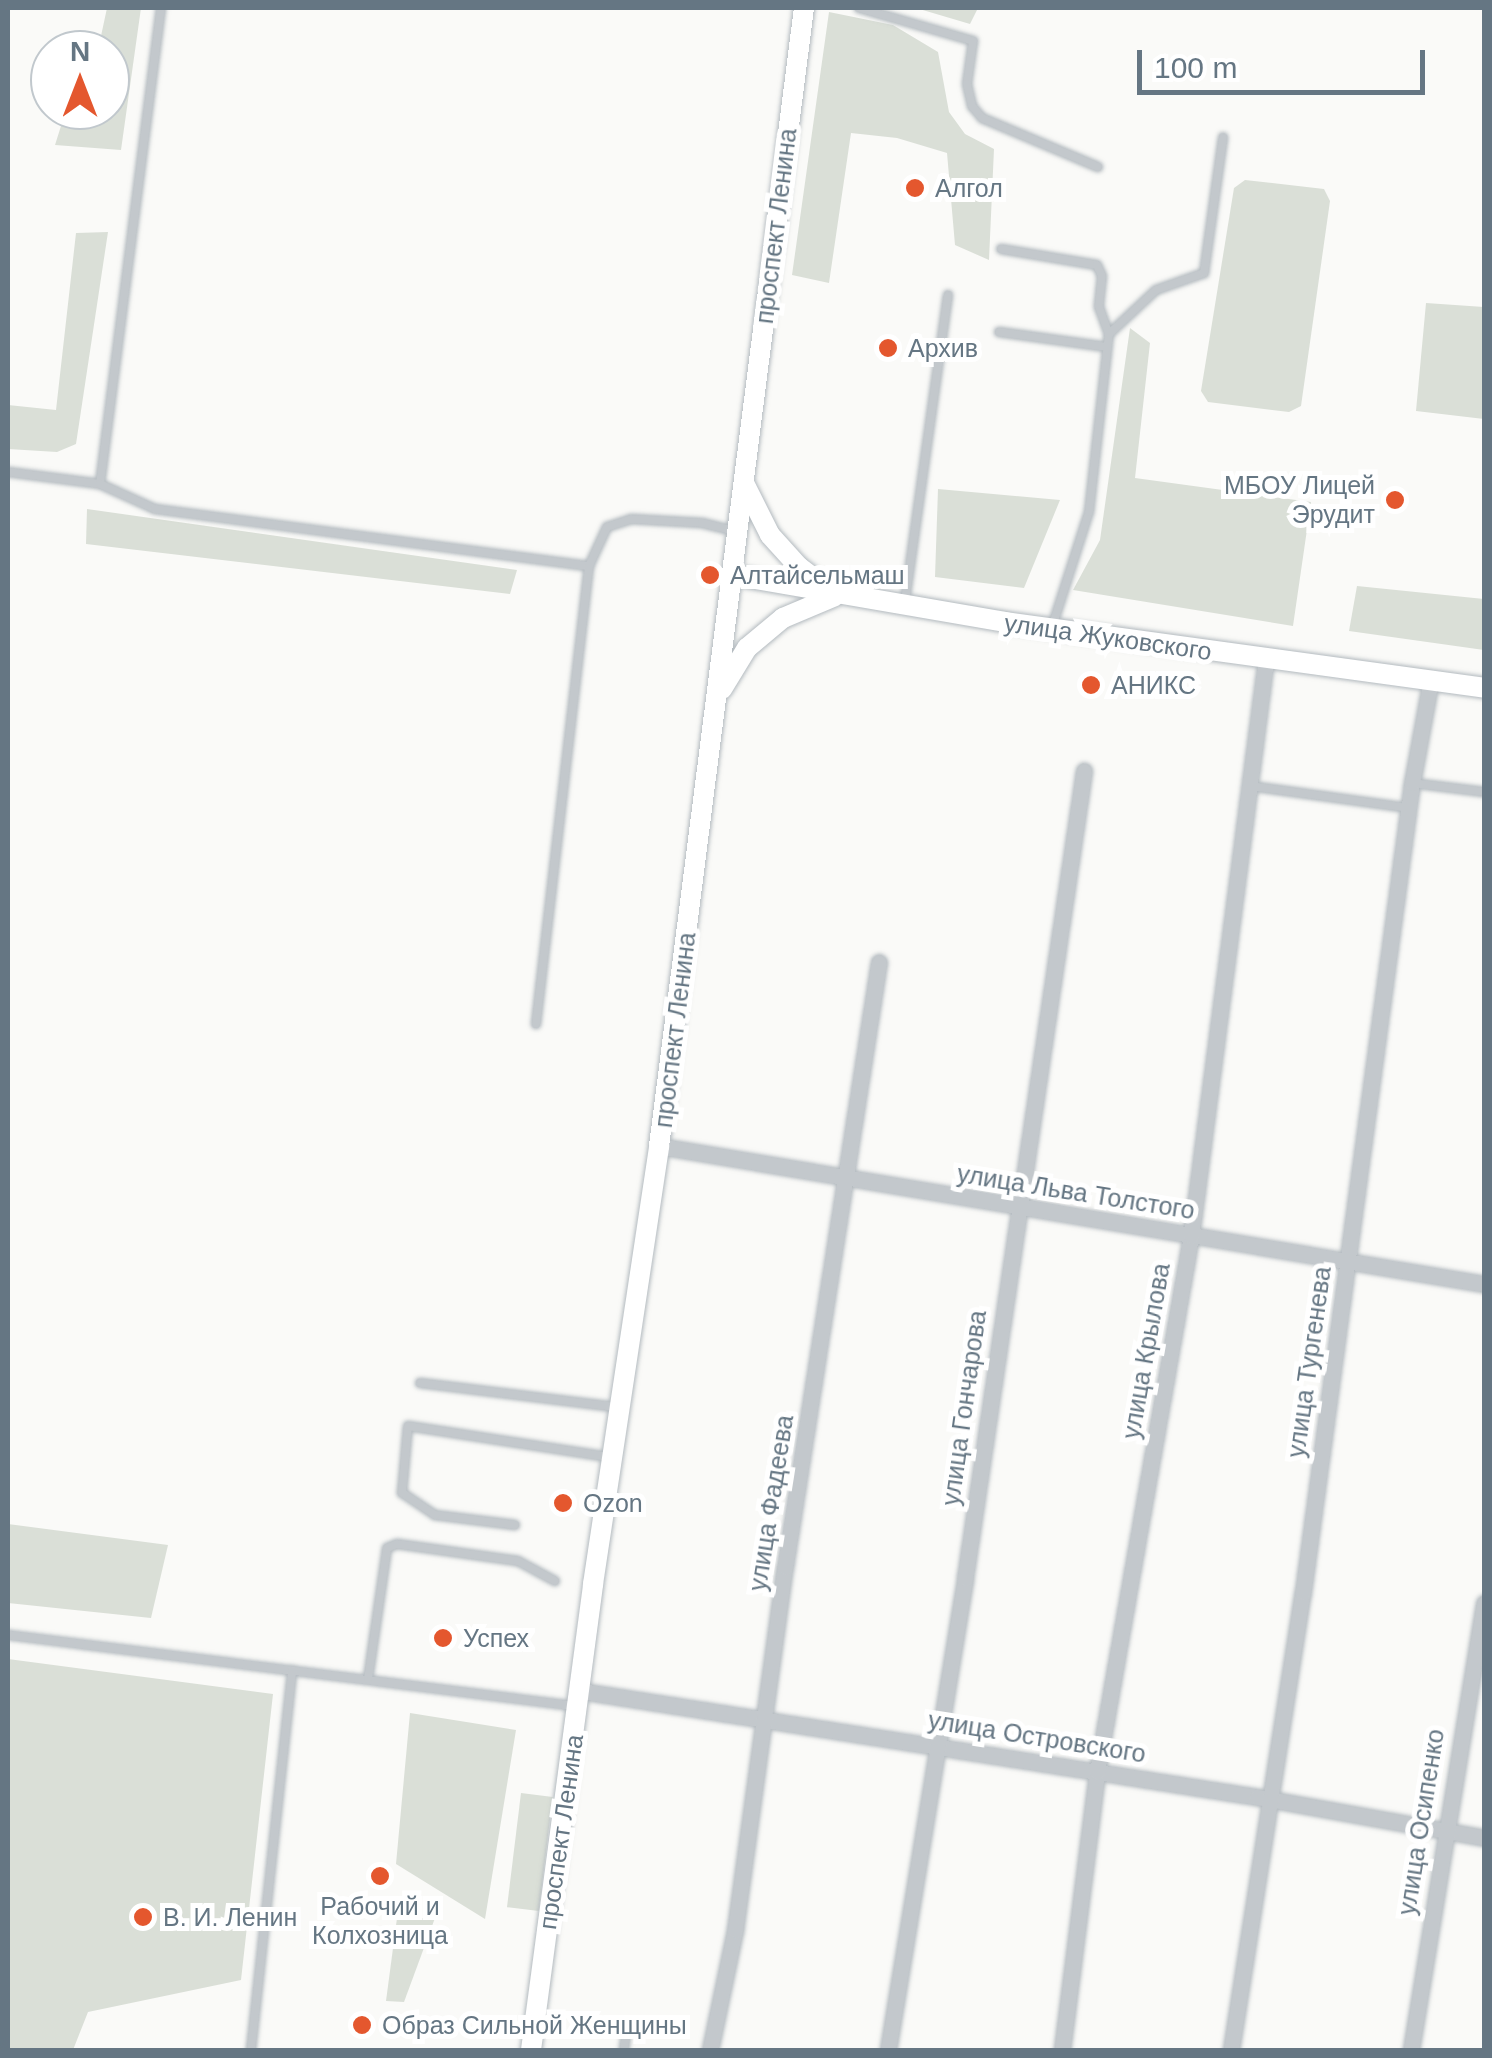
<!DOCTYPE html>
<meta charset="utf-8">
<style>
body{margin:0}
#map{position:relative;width:1492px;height:2058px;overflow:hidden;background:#fafaf8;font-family:Helvetica,sans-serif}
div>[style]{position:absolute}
.green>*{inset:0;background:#dadfd7;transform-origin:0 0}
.roads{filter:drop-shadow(0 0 2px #b3babf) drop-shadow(0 0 2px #b3babf)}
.lane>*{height:8px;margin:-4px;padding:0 4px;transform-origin:4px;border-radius:4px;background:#c3c8cc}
.street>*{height:15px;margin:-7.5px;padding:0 7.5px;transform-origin:7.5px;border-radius:7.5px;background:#c3c8cc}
.secondary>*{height:20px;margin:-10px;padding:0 10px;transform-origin:10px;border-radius:10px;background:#fff}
.dots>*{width:28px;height:28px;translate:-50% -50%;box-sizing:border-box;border:5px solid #fff;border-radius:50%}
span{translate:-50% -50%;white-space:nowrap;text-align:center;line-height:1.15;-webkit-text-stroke:10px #fff;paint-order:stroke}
.poi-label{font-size:25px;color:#657683}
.left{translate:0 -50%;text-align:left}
.right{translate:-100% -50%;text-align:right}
.street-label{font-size:25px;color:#657683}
.frame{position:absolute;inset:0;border:10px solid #657683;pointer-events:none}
.north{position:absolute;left:30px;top:30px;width:100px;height:100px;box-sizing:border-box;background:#fff;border:2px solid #c1c8cd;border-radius:50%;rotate:0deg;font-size:28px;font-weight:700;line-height:40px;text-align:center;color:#657683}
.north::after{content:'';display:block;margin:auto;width:35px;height:45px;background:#e4572e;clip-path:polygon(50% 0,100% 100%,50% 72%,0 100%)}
.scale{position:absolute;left:1137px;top:50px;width:288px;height:45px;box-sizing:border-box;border:5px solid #657683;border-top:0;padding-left:12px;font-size:30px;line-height:35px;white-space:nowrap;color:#657683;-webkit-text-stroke:8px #fff;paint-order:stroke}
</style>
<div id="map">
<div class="green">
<div style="clip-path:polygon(107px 8px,141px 8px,121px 150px,55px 145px,66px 110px,110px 110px,110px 50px,98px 50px)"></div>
<div style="clip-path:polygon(916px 8px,978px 8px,970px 24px)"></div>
<div style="clip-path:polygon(829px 12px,893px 25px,938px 52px,949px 112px,965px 134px,994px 149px,989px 260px,955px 245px,947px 153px,897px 138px,851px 133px,829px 283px,792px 275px)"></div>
<div style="clip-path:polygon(1245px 180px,1324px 189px,1330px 201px,1301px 406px,1289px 412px,1208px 402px,1201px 391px,1234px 188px)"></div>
<div style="clip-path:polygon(108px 232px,76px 444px,57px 452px,8px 449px,8px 405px,56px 410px,76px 233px)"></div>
<div style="clip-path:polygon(1426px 303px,1484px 307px,1484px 419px,1416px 411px)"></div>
<div style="clip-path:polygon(1130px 328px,1150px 343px,1135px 478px,1311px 502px,1293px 626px,1073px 590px,1100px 540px)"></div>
<div style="clip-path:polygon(938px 489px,1060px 500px,1024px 588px,935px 577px)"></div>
<div style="clip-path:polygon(87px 509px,517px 570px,510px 594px,86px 544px)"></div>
<div style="clip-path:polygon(1357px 586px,1484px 599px,1484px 650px,1349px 631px)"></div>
<div style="clip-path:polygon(8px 1524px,168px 1545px,151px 1618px,8px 1603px)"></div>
<div style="clip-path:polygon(8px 1659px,273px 1694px,241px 1980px,88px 2012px,73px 2050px,8px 2050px)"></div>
<div style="clip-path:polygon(410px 1713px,516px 1730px,485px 1919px,396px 1864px)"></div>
<div style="left:521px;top:1793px;width:32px;height:115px;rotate:7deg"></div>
<div style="clip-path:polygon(397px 1918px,435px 1918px,404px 2002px,386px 2001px)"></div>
</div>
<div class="roads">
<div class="lane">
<div style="left:859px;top:8px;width:119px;rotate:16.1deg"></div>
<div style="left:973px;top:41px;width:43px;rotate:97.9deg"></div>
<div style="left:967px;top:84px;width:23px;rotate:77deg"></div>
<div style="left:972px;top:106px;width:16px;rotate:50deg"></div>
<div style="left:982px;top:118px;width:126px;rotate:22.9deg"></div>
<div style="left:1001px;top:249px;width:97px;rotate:9.5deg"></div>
<div style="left:1097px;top:265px;width:12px;rotate:66deg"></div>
<div style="left:1102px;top:276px;width:31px;rotate:96deg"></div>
<div style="left:1099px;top:307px;width:29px;rotate:70deg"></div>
<div style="left:999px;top:332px;width:109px;rotate:7.9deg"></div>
<div style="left:8px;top:472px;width:93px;rotate:7.4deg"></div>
<div style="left:100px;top:484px;width:480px;rotate:-82.7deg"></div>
<div style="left:100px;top:484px;width:60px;rotate:24.4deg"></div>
<div style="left:155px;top:509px;width:438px;rotate:7.5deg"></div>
<div style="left:905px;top:601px;width:309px;rotate:-82deg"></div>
<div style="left:1053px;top:624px;width:118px;rotate:-72.2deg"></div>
<div style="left:1089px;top:512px;width:179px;rotate:-83.6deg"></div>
<div style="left:1109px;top:334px;width:64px;rotate:-43.1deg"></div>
<div style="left:1156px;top:290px;width:51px;rotate:-19.5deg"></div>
<div style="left:1204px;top:273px;width:137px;rotate:-82deg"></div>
<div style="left:1412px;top:783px;width:73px;rotate:7.1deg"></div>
<div style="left:1250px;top:786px;width:161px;rotate:7.9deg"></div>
<div style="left:536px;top:1024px;width:461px;rotate:-83.4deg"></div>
<div style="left:589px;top:566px;width:43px;rotate:-65.2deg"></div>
<div style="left:607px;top:527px;width:25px;rotate:-18deg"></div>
<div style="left:631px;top:519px;width:71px;rotate:3.2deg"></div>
<div style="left:702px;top:523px;width:36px;rotate:14deg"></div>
<div style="left:420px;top:1383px;width:197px;rotate:7deg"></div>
<div style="left:515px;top:1525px;width:81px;rotate:-172.9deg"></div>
<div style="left:435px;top:1515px;width:40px;rotate:-146deg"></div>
<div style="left:402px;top:1493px;width:67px;rotate:-84.9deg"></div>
<div style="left:408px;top:1426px;width:203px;rotate:8.8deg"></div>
<div style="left:8px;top:1635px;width:570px;rotate:7.15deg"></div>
<div style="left:368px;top:1679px;width:132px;rotate:-81.7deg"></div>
<div style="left:387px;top:1548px;width:11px;rotate:-22deg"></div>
<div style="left:397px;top:1544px;width:122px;rotate:8deg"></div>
<div style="left:518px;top:1561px;width:42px;rotate:28.4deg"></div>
<div style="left:251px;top:2050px;width:382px;rotate:-83.8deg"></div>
<div style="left:624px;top:2050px;width:23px;rotate:-83deg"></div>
</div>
<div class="street">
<div style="left:659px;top:1146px;width:836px;rotate:9.5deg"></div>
<div style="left:581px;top:1691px;width:684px;rotate:8.91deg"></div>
<div style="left:1257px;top:1797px;width:231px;rotate:10.2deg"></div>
<div style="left:710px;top:2050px;width:123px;rotate:-78.2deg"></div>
<div style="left:735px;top:1930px;width:366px;rotate:-82.2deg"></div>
<div style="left:785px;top:1567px;width:612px;rotate:-81.17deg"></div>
<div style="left:888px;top:2050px;width:478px;rotate:-80.7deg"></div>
<div style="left:965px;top:1578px;width:816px;rotate:-81.61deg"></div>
<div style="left:1062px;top:2050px;width:280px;rotate:-82.8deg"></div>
<div style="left:1097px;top:1772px;width:544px;rotate:-80.05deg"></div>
<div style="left:1191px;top:1236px;width:582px;rotate:-82.59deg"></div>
<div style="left:1231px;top:2050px;width:464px;rotate:-81.1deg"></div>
<div style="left:1303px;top:1592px;width:816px;rotate:-82.33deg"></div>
<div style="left:1412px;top:783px;width:106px;rotate:-79.6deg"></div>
<div style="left:1411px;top:2050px;width:453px;rotate:-80.7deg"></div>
</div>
<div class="secondary">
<div style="left:744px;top:483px;width:58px;rotate:63.4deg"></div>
<div style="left:770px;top:535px;width:43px;rotate:47.8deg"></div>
<div style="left:799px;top:567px;width:40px;rotate:37deg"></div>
<div style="left:733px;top:575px;width:276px;rotate:9.8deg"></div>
<div style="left:1005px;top:622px;width:484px;rotate:7.8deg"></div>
<div style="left:722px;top:689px;width:48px;rotate:-58.6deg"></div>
<div style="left:747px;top:648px;width:47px;rotate:-39.8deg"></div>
<div style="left:783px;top:618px;width:56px;rotate:-22.9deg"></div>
<div style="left:531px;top:2050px;width:470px;rotate:-82.4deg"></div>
<div style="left:593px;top:1584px;width:443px;rotate:-81.4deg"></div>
<div style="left:659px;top:1146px;width:1147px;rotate:-82.74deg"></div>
</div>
</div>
<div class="dots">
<div style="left:915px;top:188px;background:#e4572e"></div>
<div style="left:888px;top:348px;background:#e4572e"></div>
<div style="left:1395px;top:500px;background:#e4572e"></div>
<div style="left:710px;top:575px;background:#e4572e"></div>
<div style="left:1091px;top:685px;background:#e4572e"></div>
<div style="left:563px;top:1503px;background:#e4572e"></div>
<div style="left:443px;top:1638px;background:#e4572e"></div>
<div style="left:380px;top:1876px;background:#e4572e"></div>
<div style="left:143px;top:1917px;background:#e4572e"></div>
<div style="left:362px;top:2025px;background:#e4572e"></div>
</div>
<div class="poi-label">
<span class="left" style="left:935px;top:188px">Алгол</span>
<span class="left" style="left:908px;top:348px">Архив</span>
<span class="right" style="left:1375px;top:500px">МБОУ Лицей<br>Эрудит</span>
<span class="left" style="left:730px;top:575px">Алтайсельмаш</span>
<span class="left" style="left:1111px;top:685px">АНИКС</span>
<span class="left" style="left:583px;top:1503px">Ozon</span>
<span class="left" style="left:463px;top:1638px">Успех</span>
<span style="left:380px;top:1921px">Рабочий и<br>Колхозница</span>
<span class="left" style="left:163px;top:1917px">В. И. Ленин</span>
<span class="left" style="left:382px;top:2025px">Образ Сильной Женщины</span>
</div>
<div class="street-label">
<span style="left:776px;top:226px;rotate:-83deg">проспект Ленина</span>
<span style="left:1108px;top:637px;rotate:8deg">улица Жуковского</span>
<span style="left:675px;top:1030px;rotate:-83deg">проспект Ленина</span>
<span style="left:1076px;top:1192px;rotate:9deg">улица Льва Толстого</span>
<span style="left:1146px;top:1351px;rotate:-80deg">улица Крылова</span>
<span style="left:1309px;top:1362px;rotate:-82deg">улица Тургенева</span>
<span style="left:964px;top:1408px;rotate:-82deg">улица Гончарова</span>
<span style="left:771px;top:1503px;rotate:-81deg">улица Фадеева</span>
<span style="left:1037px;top:1737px;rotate:9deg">улица Островского</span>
<span style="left:1421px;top:1822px;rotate:-81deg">улица Осипенко</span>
<span style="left:561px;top:1832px;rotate:-82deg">проспект Ленина</span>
</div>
<div class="frame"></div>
<div class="north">N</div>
<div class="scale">100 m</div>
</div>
